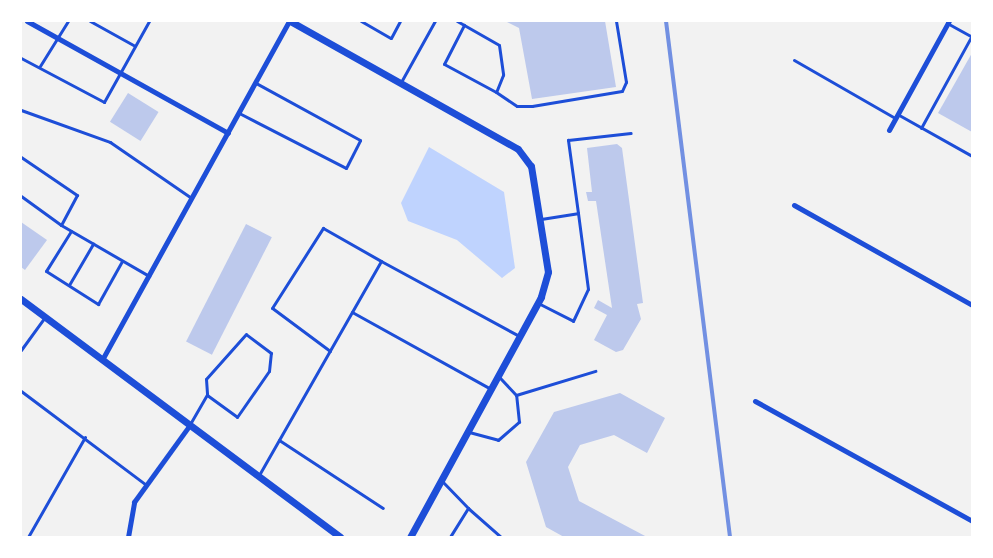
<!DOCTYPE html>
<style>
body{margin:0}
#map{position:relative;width:993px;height:558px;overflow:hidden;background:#f2f2f2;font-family:"IBM Plex Sans",sans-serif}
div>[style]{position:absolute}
.water>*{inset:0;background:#bfd3fe}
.building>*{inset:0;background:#bdc9ec;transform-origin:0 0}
.service>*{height:3px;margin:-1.5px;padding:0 1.5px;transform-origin:1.5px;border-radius:1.5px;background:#1d4ed8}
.minor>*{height:5px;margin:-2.5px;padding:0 2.5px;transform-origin:2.5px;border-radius:2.5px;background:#1d4ed8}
.tertiary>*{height:7px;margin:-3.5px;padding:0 3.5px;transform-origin:3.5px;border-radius:3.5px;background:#1d4ed8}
.rail>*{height:4px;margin:-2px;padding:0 2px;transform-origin:2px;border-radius:2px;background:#7290e2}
span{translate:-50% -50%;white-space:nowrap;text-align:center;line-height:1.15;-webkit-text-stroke:6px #fff;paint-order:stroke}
.frame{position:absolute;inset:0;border:22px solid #fff;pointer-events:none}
</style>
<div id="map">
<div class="water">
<div style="clip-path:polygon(429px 147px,504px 192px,515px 268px,502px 278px,457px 240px,408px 221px,401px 203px)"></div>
</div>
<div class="building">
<div style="clip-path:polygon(505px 21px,605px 21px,616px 87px,532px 99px,519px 28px)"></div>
<div style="clip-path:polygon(972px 53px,972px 132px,938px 113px)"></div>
<div style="left:128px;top:93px;width:36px;height:34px;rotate:32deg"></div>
<div style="clip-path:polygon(617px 144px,622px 148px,643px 303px,637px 304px,641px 319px,623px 350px,616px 352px,594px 340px,607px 315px,594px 308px,598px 300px,612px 308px,596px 201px,588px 201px,586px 192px,592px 192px,587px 148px)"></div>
<div style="clip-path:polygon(21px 222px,47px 240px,25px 270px,21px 267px)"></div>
<div style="left:246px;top:224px;width:29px;height:132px;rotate:27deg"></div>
<div style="clip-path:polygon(620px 393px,665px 418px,647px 453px,614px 435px,580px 445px,568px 467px,579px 501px,647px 537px,564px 537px,546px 527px,526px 462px,554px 412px)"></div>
</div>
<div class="service">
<div style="left:90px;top:21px;width:51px;rotate:29.1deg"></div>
<div style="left:361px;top:21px;width:34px;rotate:30deg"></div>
<div style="left:391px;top:38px;width:19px;rotate:-62deg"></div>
<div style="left:457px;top:21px;width:48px;rotate:29.7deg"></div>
<div style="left:499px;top:45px;width:30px;rotate:82deg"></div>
<div style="left:503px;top:75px;width:18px;rotate:112deg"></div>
<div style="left:496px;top:92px;width:59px;rotate:-151.7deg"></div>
<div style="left:444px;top:64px;width:44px;rotate:-62.9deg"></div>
<div style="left:947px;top:23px;width:29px;rotate:29deg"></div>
<div style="left:21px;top:58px;width:94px;rotate:27.9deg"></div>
<div style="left:104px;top:102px;width:93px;rotate:-60.9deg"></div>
<div style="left:794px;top:60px;width:116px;rotate:29.9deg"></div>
<div style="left:40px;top:66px;width:53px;rotate:-58.1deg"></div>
<div style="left:401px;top:82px;width:70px;rotate:-60.9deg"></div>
<div style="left:496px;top:92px;width:25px;rotate:34deg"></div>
<div style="left:517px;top:106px;width:15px"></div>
<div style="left:532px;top:106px;width:91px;rotate:-9.5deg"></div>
<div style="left:622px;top:91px;width:10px;rotate:-66deg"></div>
<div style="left:626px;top:82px;width:62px;rotate:-99.3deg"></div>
<div style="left:21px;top:110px;width:95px;rotate:19.8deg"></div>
<div style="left:110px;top:142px;width:97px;rotate:34.5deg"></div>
<div style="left:239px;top:113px;width:120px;rotate:27.2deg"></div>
<div style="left:346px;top:168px;width:31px;rotate:-63deg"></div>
<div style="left:360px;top:140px;width:119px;rotate:-151.3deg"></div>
<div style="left:899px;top:115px;width:84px;rotate:29.3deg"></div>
<div style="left:921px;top:128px;width:104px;rotate:-61.2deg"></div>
<div style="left:21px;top:157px;width:68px;rotate:34.2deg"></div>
<div style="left:77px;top:195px;width:34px;rotate:118deg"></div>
<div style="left:61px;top:225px;width:102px;rotate:30.1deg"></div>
<div style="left:21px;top:196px;width:49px;rotate:35.9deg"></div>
<div style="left:541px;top:219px;width:37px;rotate:-9deg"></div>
<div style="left:578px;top:213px;width:74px;rotate:-97.8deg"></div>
<div style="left:568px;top:140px;width:63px;rotate:-6.3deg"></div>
<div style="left:71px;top:231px;width:47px;rotate:122deg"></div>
<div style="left:46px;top:271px;width:62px;rotate:32.4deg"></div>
<div style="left:98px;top:304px;width:49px;rotate:-60.8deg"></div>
<div style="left:69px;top:285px;width:48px;rotate:-59.7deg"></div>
<div style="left:538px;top:303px;width:39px;rotate:27deg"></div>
<div style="left:573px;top:321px;width:35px;rotate:-65deg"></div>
<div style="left:588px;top:289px;width:77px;rotate:-97.5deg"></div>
<div style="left:352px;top:312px;width:157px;rotate:29deg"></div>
<div style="left:21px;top:350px;width:39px;rotate:-54deg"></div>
<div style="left:330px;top:351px;width:72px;rotate:-143.4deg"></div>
<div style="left:272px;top:308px;width:95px;rotate:-57.5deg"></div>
<div style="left:323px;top:228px;width:67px;rotate:29.6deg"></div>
<div style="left:21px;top:391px;width:156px;rotate:36.9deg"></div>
<div style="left:516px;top:395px;width:83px;rotate:-16.9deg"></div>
<div style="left:190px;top:424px;width:34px;rotate:-60deg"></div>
<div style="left:207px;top:395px;width:37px;rotate:36deg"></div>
<div style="left:237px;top:417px;width:56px;rotate:-55.2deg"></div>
<div style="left:269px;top:371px;width:18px;rotate:-84deg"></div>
<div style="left:271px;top:353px;width:31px;rotate:-143deg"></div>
<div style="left:246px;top:334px;width:60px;rotate:131.6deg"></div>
<div style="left:206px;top:379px;width:16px;rotate:86deg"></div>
<div style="left:469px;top:432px;width:30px;rotate:15deg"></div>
<div style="left:498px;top:440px;width:28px;rotate:-41deg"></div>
<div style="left:519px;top:422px;width:27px;rotate:-96deg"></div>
<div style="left:516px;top:395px;width:25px;rotate:-133deg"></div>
<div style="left:279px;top:440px;width:124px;rotate:33.2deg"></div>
<div style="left:259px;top:475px;width:246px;rotate:-60.3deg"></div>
<div style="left:381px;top:261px;width:157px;rotate:28.5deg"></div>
<div style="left:441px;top:480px;width:39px;rotate:46deg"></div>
<div style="left:468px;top:508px;width:34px;rotate:122deg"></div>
<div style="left:468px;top:508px;width:44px;rotate:41.3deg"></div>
<div style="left:28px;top:537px;width:115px;rotate:-60.3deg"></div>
</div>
<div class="minor">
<div style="left:27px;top:21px;width:230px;rotate:29.1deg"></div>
<div style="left:889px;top:130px;width:124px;rotate:-61.2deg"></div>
<div style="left:794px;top:205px;width:204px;rotate:29.3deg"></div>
<div style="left:103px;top:358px;width:385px;rotate:-61.1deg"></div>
<div style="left:755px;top:401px;width:248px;rotate:28.9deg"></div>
<div style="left:128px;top:537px;width:36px;rotate:-80deg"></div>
<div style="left:134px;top:502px;width:94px;rotate:-54.1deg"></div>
</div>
<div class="tertiary">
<div style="left:290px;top:21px;width:261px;rotate:29.3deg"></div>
<div style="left:518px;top:149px;width:21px;rotate:53deg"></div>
<div style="left:531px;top:166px;width:107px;rotate:80.9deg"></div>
<div style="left:548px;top:272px;width:26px;rotate:106deg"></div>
<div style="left:541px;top:297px;width:273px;rotate:118.6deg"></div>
<div style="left:21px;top:299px;width:398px;rotate:36.7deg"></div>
</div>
<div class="rail">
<div style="left:666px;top:21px;width:520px;rotate:82.93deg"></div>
</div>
<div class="frame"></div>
</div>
